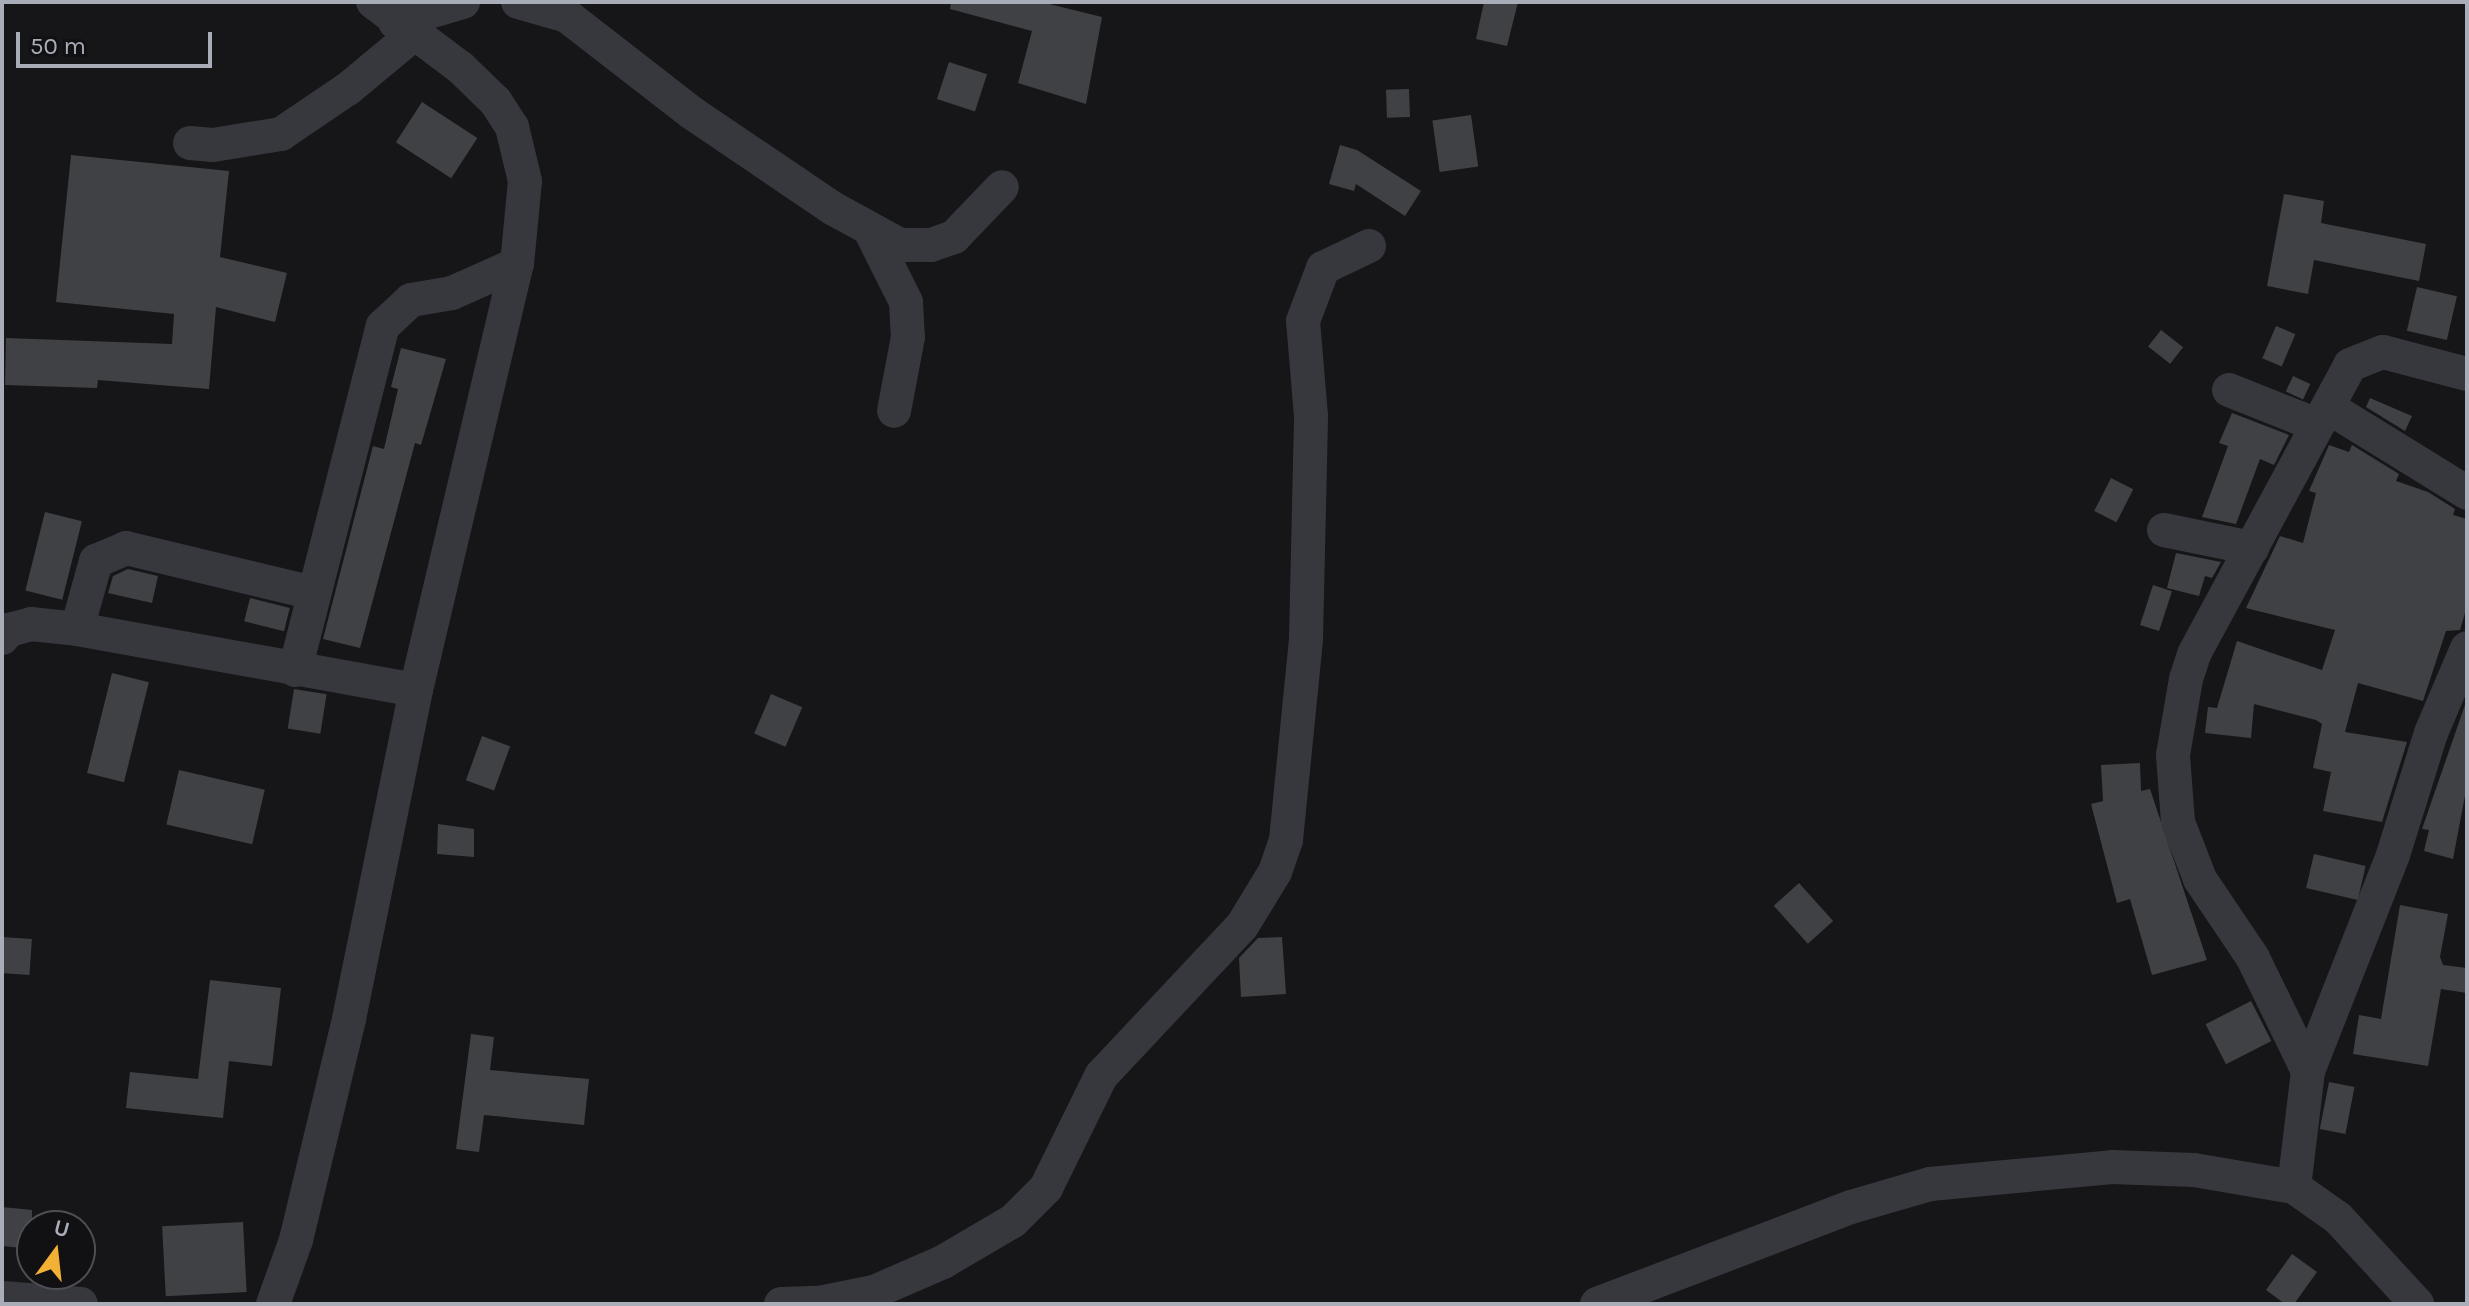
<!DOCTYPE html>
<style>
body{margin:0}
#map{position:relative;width:2469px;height:1306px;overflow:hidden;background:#161618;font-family:Karla,sans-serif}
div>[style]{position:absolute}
.building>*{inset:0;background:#404145;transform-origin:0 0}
.minor>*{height:34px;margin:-17px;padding:0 17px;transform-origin:17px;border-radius:17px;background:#37383d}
span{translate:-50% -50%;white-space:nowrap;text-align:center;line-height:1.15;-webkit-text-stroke:7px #111113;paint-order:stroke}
.frame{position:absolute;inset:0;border:4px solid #a8adb8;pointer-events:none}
.north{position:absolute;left:16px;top:1210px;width:80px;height:80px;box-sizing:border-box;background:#111113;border:2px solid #4d4f55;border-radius:50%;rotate:15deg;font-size:22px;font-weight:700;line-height:32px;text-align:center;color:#a8adb8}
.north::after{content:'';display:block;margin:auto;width:28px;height:36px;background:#f2b134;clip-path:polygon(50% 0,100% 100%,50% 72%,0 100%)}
.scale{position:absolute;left:16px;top:32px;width:196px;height:36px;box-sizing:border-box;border:4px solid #a8adb8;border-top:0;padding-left:10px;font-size:24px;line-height:28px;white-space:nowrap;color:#a8adb8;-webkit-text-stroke:6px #111113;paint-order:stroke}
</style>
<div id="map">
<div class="building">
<div style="clip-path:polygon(951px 2px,1041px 2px,1102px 17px,1086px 104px,1018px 83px,1032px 31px,950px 9px)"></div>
<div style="clip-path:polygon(1484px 2px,1518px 2px,1507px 46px,1476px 39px)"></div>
<div style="left:949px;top:62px;width:40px;height:39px;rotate:18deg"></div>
<div style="left:1409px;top:89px;width:28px;height:23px;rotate:88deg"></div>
<div style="left:422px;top:102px;width:66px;height:48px;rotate:33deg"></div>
<div style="left:1471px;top:115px;width:52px;height:39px;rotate:82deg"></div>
<div style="clip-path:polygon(1340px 145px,1357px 150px,1421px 191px,1405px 216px,1356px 184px,1354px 191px,1329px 184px)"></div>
<div style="clip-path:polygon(71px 155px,229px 171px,220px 257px,287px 273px,275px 322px,216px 307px,209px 389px,98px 380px,97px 388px,5px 385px,6px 338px,172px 344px,174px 314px,56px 302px)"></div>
<div style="clip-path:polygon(2284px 194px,2324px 201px,2321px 223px,2426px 244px,2419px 281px,2314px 260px,2308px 294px,2267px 286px)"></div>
<div style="left:2417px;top:287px;width:41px;height:45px;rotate:13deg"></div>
<div style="left:2276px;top:326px;width:21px;height:35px;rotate:23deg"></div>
<div style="left:2161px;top:330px;width:28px;height:21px;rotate:38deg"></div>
<div style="clip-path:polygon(401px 348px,446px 359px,421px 445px,415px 443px,360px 648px,323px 639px,373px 446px,384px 449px,398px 389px,391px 387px)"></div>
<div style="left:2293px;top:376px;width:19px;height:17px;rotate:25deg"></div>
<div style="clip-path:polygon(2370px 398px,2412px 416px,2405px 431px,2366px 407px)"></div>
<div style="clip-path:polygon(2232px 413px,2289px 435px,2274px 465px,2260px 459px,2236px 524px,2202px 517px,2228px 446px,2219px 443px)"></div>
<div style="clip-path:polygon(2329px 445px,2349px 452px,2352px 445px,2399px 474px,2396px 481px,2428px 492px,2455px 509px,2453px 515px,2467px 519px,2467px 606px,2460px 630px,2446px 631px,2423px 701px,2358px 683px,2345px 732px,2407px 742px,2382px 822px,2323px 811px,2331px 772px,2313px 768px,2322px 724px,2316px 720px,2254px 704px,2251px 738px,2205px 733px,2208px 707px,2217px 708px,2237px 641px,2322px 670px,2335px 630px,2246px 608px,2280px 536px,2303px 543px,2316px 493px,2309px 491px)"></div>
<div style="left:2111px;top:478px;width:25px;height:37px;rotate:27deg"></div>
<div style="left:45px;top:512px;width:38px;height:81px;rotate:14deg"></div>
<div style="clip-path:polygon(2176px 553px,2221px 562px,2212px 578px,2205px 576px,2199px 596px,2167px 588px)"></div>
<div style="clip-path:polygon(128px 569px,158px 576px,152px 603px,108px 593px,113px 576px)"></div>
<div style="left:2153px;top:585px;width:20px;height:42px;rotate:18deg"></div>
<div style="left:250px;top:598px;width:41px;height:24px;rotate:14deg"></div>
<div style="left:112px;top:673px;width:38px;height:103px;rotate:14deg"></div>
<div style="left:294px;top:689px;width:33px;height:40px;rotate:9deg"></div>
<div style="left:771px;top:694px;width:34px;height:43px;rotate:23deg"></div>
<div style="clip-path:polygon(2467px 699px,2467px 785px,2453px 859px,2424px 851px,2429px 830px,2422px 829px)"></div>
<div style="left:482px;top:736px;width:30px;height:47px;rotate:20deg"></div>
<div style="clip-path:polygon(2140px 763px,2141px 791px,2150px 789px,2207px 960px,2152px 975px,2130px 899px,2117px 903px,2091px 804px,2103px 801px,2101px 765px)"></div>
<div style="left:179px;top:770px;width:88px;height:56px;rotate:13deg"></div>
<div style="clip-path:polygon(438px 824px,474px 829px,474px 857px,437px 854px)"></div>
<div style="left:2314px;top:854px;width:53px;height:35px;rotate:13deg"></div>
<div style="left:1799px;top:883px;width:51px;height:34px;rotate:48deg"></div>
<div style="clip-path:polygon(2400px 905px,2448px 914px,2440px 957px,2443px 965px,2467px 968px,2467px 993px,2441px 989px,2428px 1066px,2353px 1054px,2359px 1015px,2381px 1019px)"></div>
<div style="left:2px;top:937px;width:30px;height:36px;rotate:4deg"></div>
<div style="clip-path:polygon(1282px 937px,1286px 994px,1241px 997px,1239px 958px,1258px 938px)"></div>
<div style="clip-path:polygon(210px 980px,281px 988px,272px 1066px,229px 1061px,223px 1118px,126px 1108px,130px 1072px,198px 1079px)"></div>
<div style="left:2251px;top:1001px;width:45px;height:51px;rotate:63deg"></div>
<div style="clip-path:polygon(471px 1034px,494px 1037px,490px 1070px,589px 1079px,584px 1125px,484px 1115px,479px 1152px,456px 1149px)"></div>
<div style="left:2329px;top:1082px;width:26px;height:48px;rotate:11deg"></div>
<div style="clip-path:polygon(2px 1207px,32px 1210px,32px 1249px,2px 1246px)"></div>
<div style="left:243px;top:1222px;width:70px;height:81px;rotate:87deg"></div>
<div style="clip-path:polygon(2292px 1254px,2317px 1272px,2294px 1304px,2285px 1304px,2266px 1290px)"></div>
</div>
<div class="minor">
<div style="left:518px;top:2px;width:51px;rotate:15.9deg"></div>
<div style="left:567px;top:16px;width:158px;rotate:37.8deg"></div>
<div style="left:692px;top:113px;width:171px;rotate:34.1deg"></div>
<div style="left:834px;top:209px;width:75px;rotate:28.6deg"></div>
<div style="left:900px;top:245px;width:31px"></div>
<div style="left:931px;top:245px;width:24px;rotate:-19deg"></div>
<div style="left:954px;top:237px;width:69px;rotate:-46.2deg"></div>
<div style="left:395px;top:22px;width:71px;rotate:-16.4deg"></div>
<div style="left:190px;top:143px;width:23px;rotate:5deg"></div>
<div style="left:213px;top:145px;width:69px;rotate:-9.2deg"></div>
<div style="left:281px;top:134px;width:82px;rotate:-34.1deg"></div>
<div style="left:349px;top:88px;width:86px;rotate:-39.8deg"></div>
<div style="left:415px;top:33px;width:18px;rotate:-84deg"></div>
<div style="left:871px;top:232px;width:78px;rotate:63.4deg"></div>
<div style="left:906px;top:302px;width:35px;rotate:87deg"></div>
<div style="left:908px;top:337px;width:75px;rotate:100.7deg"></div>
<div style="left:2229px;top:390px;width:95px;rotate:21.7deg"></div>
<div style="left:2328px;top:407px;width:163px;rotate:31.7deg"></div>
<div style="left:2164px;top:530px;width:90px;rotate:11.6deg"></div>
<div style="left:77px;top:629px;width:71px;rotate:-74.4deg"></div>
<div style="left:96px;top:561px;width:33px;rotate:-23deg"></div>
<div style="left:126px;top:548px;width:193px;rotate:13.5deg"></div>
<div style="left:2px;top:638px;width:11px;rotate:-49deg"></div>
<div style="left:9px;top:630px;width:23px;rotate:-15deg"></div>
<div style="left:31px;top:624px;width:46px;rotate:6.2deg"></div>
<div style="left:77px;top:629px;width:344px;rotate:10.2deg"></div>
<div style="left:295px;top:670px;width:355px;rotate:-75.7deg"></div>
<div style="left:383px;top:326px;width:38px;rotate:-43deg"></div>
<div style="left:411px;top:300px;width:42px;rotate:-9.7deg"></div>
<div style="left:452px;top:293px;width:71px;rotate:-24deg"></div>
<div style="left:2308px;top:1071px;width:126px;rotate:-116deg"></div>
<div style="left:2253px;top:958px;width:95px;rotate:-123.9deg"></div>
<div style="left:2200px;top:879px;width:61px;rotate:-111.1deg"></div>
<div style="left:2178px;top:822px;width:67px;rotate:-94.3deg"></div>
<div style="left:2173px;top:755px;width:77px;rotate:-80.3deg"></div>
<div style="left:2186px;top:679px;width:26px;rotate:-72deg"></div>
<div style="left:2194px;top:654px;width:328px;rotate:-61.6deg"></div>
<div style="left:2350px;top:365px;width:35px;rotate:-22deg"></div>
<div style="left:2383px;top:352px;width:87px;rotate:14.7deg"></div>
<div style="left:2294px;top:1187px;width:117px;rotate:-83.1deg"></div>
<div style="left:2308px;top:1071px;width:232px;rotate:-68.5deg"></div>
<div style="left:2393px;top:855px;width:128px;rotate:-72.7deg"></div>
<div style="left:2431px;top:733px;width:92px;rotate:-67deg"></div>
<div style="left:2px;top:1298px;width:79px;rotate:4.3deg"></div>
<div style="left:273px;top:1304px;width:68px;rotate:-70.2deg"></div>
<div style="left:296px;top:1240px;width:227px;rotate:-76.5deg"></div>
<div style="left:349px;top:1019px;width:336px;rotate:-78.5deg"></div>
<div style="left:416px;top:690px;width:438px;rotate:-76.7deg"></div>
<div style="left:517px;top:264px;width:83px;rotate:-84.5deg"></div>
<div style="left:525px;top:181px;width:56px;rotate:-103.5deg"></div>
<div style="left:512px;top:127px;width:30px;rotate:-123deg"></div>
<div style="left:496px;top:102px;width:49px;rotate:-135.8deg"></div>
<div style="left:461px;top:68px;width:110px;rotate:-143.1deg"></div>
<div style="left:781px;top:1304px;width:38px;rotate:-2deg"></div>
<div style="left:819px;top:1303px;width:56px;rotate:-11.3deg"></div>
<div style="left:874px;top:1292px;width:75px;rotate:-23.5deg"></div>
<div style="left:943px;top:1262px;width:81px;rotate:-30.4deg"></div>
<div style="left:1013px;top:1221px;width:47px;rotate:-45deg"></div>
<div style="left:1046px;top:1188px;width:125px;rotate:-63.8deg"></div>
<div style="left:1101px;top:1076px;width:206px;rotate:-46.8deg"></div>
<div style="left:1242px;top:926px;width:63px;rotate:-58.6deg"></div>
<div style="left:1275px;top:872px;width:34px;rotate:-71deg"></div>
<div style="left:1286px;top:840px;width:202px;rotate:-84.3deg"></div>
<div style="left:1306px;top:639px;width:223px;rotate:-88.7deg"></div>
<div style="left:1311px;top:416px;width:95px;rotate:-94.8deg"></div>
<div style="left:1303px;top:321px;width:57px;rotate:-69.3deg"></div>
<div style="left:1323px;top:268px;width:51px;rotate:-25.6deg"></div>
<div style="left:1597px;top:1304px;width:272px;rotate:-20.9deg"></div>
<div style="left:1851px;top:1207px;width:82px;rotate:-16.2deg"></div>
<div style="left:1930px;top:1184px;width:183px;rotate:-5.3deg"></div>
<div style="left:2112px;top:1167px;width:82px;rotate:2.1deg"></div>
<div style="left:2194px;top:1170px;width:101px;rotate:9.6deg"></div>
<div style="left:2294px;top:1187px;width:54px;rotate:35.2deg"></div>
<div style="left:2338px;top:1218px;width:117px;rotate:47.4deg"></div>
</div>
<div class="frame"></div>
<div class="north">U</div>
<div class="scale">50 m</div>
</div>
